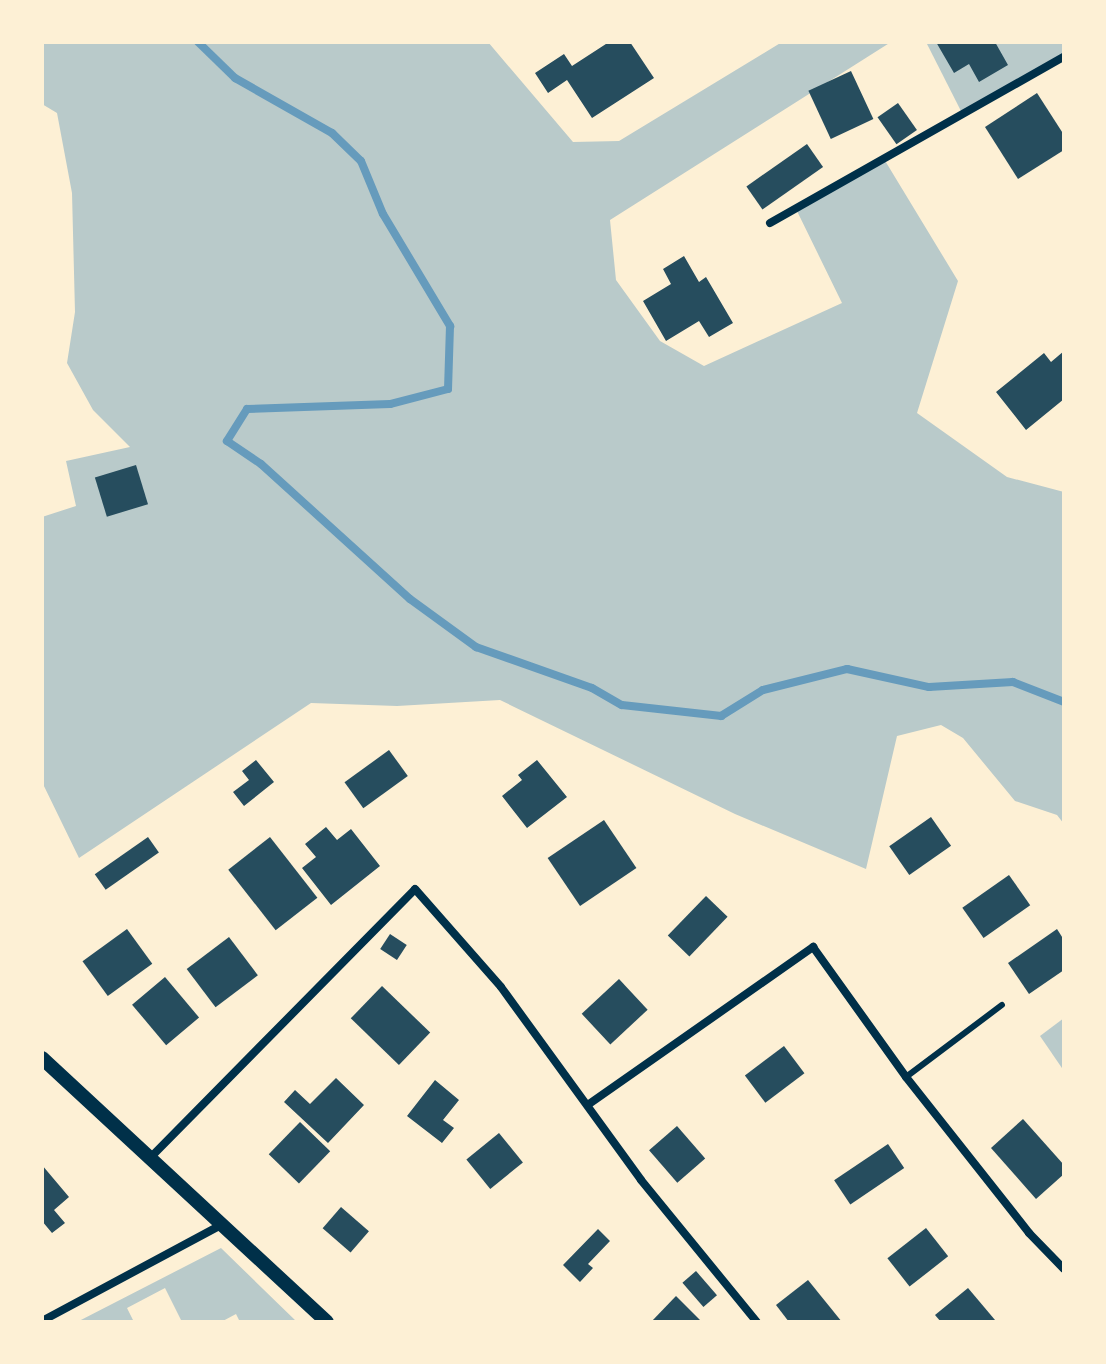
<!DOCTYPE html>
<style>
body{margin:0}
#map{position:relative;width:1106px;height:1364px;overflow:hidden;background:#fdf0d5;font-family:Overpass,sans-serif}
div>[style]{position:absolute}
.green>*{inset:0;background:#b9caca}
.stream>*{height:8px;margin:-4px;padding:0 4px;transform-origin:4px;border-radius:4px;background:#669bbc}
.building>*{inset:0;background:#264d5e;transform-origin:0 0}
.service>*{height:6px;margin:-3px;padding:0 3px;transform-origin:3px;border-radius:3px;background:#003049}
.minor>*{height:8px;margin:-4px;padding:0 4px;transform-origin:4px;border-radius:4px;background:#003049}
.tertiary>*{height:14px;margin:-7px;padding:0 7px;transform-origin:7px;border-radius:7px;background:#003049}
span{translate:-50% -50%;white-space:nowrap;text-align:center;line-height:1.15;-webkit-text-stroke:6px #fdf0d5;paint-order:stroke}
.frame{position:absolute;inset:0;border:44px solid #fdf0d5;pointer-events:none}
</style>
<div id="map">
<div class="green">
<div style="clip-path:polygon(42px 42px,488px 42px,573px 142px,619px 141px,782px 42px,891px 42px,610px 220px,616px 280px,660px 341px,704px 366px,842px 303px,796px 209px,884px 159px,958px 281px,917px 413px,1007px 477px,1064px 492px,1064px 824px,1057px 815px,1015px 801px,963px 738px,941px 725px,897px 736px,866px 869px,735px 814px,500px 700px,397px 706px,311px 703px,79px 858px,42px 782px,42px 517px,76px 506px,66px 461px,130px 447px,93px 410px,67px 363px,75px 312px,72px 193px,57px 113px,42px 104px)"></div>
<div style="clip-path:polygon(926px 42px,1064px 42px,1064px 57px,963px 115px)"></div>
<div style="clip-path:polygon(1064px 1018px,1064px 1071px,1040px 1036px)"></div>
<div style="clip-path:polygon(221px 1248px,297px 1322px,240px 1322px,236px 1314px,221px 1322px,182px 1322px,165px 1288px,127px 1308px,134px 1322px,77px 1322px)"></div>
</div>
<div class="stream">
<div style="left:198px;top:42px;width:52px;rotate:44.2deg"></div>
<div style="left:235px;top:78px;width:112px;rotate:29.6deg"></div>
<div style="left:332px;top:133px;width:40px;rotate:44deg"></div>
<div style="left:361px;top:161px;width:57px;rotate:67.5deg"></div>
<div style="left:383px;top:214px;width:131px;rotate:59.1deg"></div>
<div style="left:450px;top:326px;width:63px;rotate:91.8deg"></div>
<div style="left:448px;top:389px;width:60px;rotate:165.5deg"></div>
<div style="left:390px;top:404px;width:143px;rotate:178deg"></div>
<div style="left:247px;top:409px;width:38px;rotate:122deg"></div>
<div style="left:227px;top:441px;width:41px;rotate:34.1deg"></div>
<div style="left:261px;top:464px;width:201px;rotate:42.2deg"></div>
<div style="left:410px;top:599px;width:82px;rotate:36deg"></div>
<div style="left:476px;top:647px;width:123px;rotate:19.5deg"></div>
<div style="left:592px;top:688px;width:34px;rotate:30deg"></div>
<div style="left:622px;top:705px;width:100px;rotate:6.3deg"></div>
<div style="left:721px;top:716px;width:49px;rotate:-31.8deg"></div>
<div style="left:763px;top:690px;width:87px;rotate:-14deg"></div>
<div style="left:847px;top:669px;width:84px;rotate:12.4deg"></div>
<div style="left:929px;top:687px;width:84px;rotate:-3.4deg"></div>
<div style="left:1013px;top:682px;width:55px;rotate:21.4deg"></div>
</div>
<div class="building">
<div style="clip-path:polygon(609px 42px,630px 42px,654px 78px,592px 118px,567px 80px,548px 93px,535px 73px,564px 54px,572px 66px)"></div>
<div style="clip-path:polygon(936px 42px,995px 42px,1008px 65px,979px 82px,969px 64px,954px 73px)"></div>
<div style="left:851px;top:71px;width:53px;height:47px;rotate:65deg"></div>
<div style="clip-path:polygon(1037px 93px,1064px 135px,1064px 150px,1018px 179px,985px 127px)"></div>
<div style="left:898px;top:103px;width:33px;height:25px;rotate:55deg"></div>
<div style="left:807px;top:144px;width:28px;height:74px;rotate:55deg"></div>
<div style="clip-path:polygon(684px 256px,699px 282px,706px 277px,733px 323px,709px 337px,699px 321px,666px 341px,643px 301px,671px 284px,663px 269px)"></div>
<div style="clip-path:polygon(1064px 351px,1064px 399px,1026px 430px,996px 392px,1044px 353px,1051px 362px)"></div>
<div style="left:136px;top:465px;width:41px;height:43px;rotate:73deg"></div>
<div style="left:389px;top:750px;width:32px;height:55px;rotate:54deg"></div>
<div style="clip-path:polygon(256px 760px,274px 782px,244px 806px,233px 792px,249px 780px,242px 771px)"></div>
<div style="clip-path:polygon(537px 760px,567px 797px,527px 828px,502px 796px,522px 780px,518px 775px)"></div>
<div style="left:931px;top:817px;width:35px;height:51px;rotate:55deg"></div>
<div style="left:604px;top:820px;width:58px;height:68px;rotate:56deg"></div>
<div style="clip-path:polygon(326px 827px,337px 840px,351px 829px,380px 866px,331px 905px,302px 868px,316px 857px,305px 844px)"></div>
<div style="left:148px;top:837px;width:19px;height:65px;rotate:55deg"></div>
<div style="left:270px;top:837px;width:77px;height:53px;rotate:52deg"></div>
<div style="left:1009px;top:875px;width:37px;height:57px;rotate:55deg"></div>
<div style="left:706px;top:896px;width:30px;height:55px;rotate:44deg"></div>
<div style="left:127px;top:929px;width:43px;height:55px;rotate:54deg"></div>
<div style="clip-path:polygon(1057px 929px,1064px 940px,1064px 970px,1029px 994px,1008px 963px)"></div>
<div style="left:390px;top:934px;width:20px;height:18px;rotate:33deg"></div>
<div style="left:229px;top:937px;width:48px;height:53px;rotate:53deg"></div>
<div style="left:165px;top:977px;width:53px;height:43px;rotate:50deg"></div>
<div style="left:619px;top:979px;width:42px;height:51px;rotate:47deg"></div>
<div style="left:382px;top:986px;width:67px;height:45px;rotate:44deg"></div>
<div style="left:784px;top:1046px;width:34px;height:49px;rotate:53deg"></div>
<div style="clip-path:polygon(336px 1078px,364px 1105px,328px 1143px,284px 1102px,295px 1090px,310px 1104px)"></div>
<div style="clip-path:polygon(435px 1080px,459px 1100px,443px 1120px,454px 1128px,442px 1143px,407px 1116px)"></div>
<div style="clip-path:polygon(1023px 1119px,1064px 1165px,1064px 1174px,1036px 1199px,991px 1148px)"></div>
<div style="left:300px;top:1122px;width:42px;height:45px;rotate:44deg"></div>
<div style="left:677px;top:1126px;width:43px;height:37px;rotate:49deg"></div>
<div style="left:499px;top:1133px;width:38px;height:42px;rotate:51deg"></div>
<div style="left:888px;top:1144px;width:29px;height:65px;rotate:56deg"></div>
<div style="clip-path:polygon(42px 1165px,69px 1197px,54px 1210px,65px 1223px,52px 1233px,42px 1221px)"></div>
<div style="left:341px;top:1207px;width:37px;height:28px;rotate:41deg"></div>
<div style="left:926px;top:1228px;width:36px;height:49px;rotate:52deg"></div>
<div style="clip-path:polygon(598px 1229px,610px 1241px,588px 1264px,593px 1268px,580px 1282px,563px 1265px)"></div>
<div style="left:696px;top:1271px;width:32px;height:18px;rotate:49deg"></div>
<div style="clip-path:polygon(808px 1280px,842px 1322px,789px 1322px,776px 1305px)"></div>
<div style="clip-path:polygon(968px 1288px,995px 1320px,941px 1322px,935px 1315px)"></div>
<div style="clip-path:polygon(676px 1296px,702px 1322px,651px 1322px)"></div>
</div>
<div class="service">
<div style="left:906px;top:1077px;width:120px;rotate:-36.9deg"></div>
</div>
<div class="minor">
<div style="left:770px;top:223px;width:338px;rotate:-29.5deg"></div>
<div style="left:589px;top:1104px;width:274px;rotate:-35deg"></div>
<div style="left:813px;top:947px;width:160px;rotate:54.4deg"></div>
<div style="left:906px;top:1077px;width:199px;rotate:51.7deg"></div>
<div style="left:1029px;top:1233px;width:50px;rotate:45.8deg"></div>
<div style="left:151px;top:1157px;width:376px;rotate:-45.4deg"></div>
<div style="left:415px;top:889px;width:130px;rotate:48.7deg"></div>
<div style="left:501px;top:987px;width:238px;rotate:54deg"></div>
<div style="left:641px;top:1180px;width:183px;rotate:50.8deg"></div>
<div style="left:42px;top:1321px;width:205px;rotate:-28.2deg"></div>
</div>
<div class="tertiary">
<div style="left:42px;top:1058px;width:388px;rotate:42.8deg"></div>
</div>
<div class="frame"></div>
</div>
